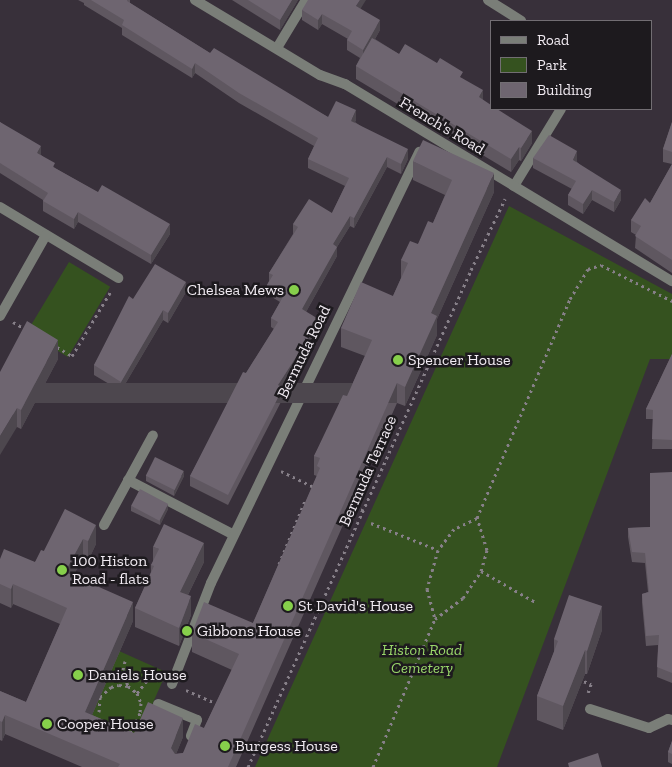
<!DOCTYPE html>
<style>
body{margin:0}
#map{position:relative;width:672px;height:767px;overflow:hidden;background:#38303a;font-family:"Zilla Slab",serif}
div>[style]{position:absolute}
.green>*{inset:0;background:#35521f;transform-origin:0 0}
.path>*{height:3px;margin-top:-1.5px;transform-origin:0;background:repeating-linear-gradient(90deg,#878089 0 2.5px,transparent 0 6.5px)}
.service>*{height:10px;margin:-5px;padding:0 5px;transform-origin:5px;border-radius:5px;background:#7a7e78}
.minor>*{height:10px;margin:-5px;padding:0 5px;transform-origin:5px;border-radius:5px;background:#7a7e78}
.wall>*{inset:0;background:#5f5760}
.shaded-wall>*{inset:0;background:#4d474e;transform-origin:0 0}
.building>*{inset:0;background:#6e6570;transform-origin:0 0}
.dots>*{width:14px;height:14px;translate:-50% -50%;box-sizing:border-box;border:2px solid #1d1a1e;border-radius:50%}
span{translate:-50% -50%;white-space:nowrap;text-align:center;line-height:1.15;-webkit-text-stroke:5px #1d1a1e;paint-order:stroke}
.street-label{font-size:16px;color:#f1ebf2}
.poi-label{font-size:16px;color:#f1ebf2}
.right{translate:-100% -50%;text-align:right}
.left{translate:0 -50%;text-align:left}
.park-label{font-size:16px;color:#99d76a;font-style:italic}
.legend{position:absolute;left:490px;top:20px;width:162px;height:90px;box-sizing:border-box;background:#1d1a1e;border:1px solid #726e73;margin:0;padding:6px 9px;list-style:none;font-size:15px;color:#f1ebf2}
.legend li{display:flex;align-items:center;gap:10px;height:25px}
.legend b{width:25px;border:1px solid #726e73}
</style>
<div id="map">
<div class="green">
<div style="clip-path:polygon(509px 206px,672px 294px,672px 359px,650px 359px,497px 767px,255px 767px)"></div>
<div style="left:69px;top:262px;width:48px;height:82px;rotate:31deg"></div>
<div style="left:119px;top:651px;width:52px;height:78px;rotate:24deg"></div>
</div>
<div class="path">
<div style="left:13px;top:322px;width:14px;rotate:30deg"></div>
<div style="left:57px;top:347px;width:17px;rotate:31deg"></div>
<div style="left:72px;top:356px;width:76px;rotate:-59deg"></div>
<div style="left:281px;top:471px;width:39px;rotate:26deg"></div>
<div style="left:349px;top:504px;width:17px;rotate:25deg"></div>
<div style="left:477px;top:518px;width:238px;rotate:-67deg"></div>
<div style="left:570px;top:299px;width:35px;rotate:-59deg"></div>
<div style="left:588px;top:269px;width:14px;rotate:-17deg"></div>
<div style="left:601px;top:265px;width:80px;rotate:26.9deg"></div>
<div style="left:371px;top:523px;width:72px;rotate:21.9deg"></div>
<div style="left:279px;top:564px;width:68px;rotate:-67.6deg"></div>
<div style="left:481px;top:571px;width:64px;rotate:29.7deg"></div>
<div style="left:125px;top:661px;width:9px;rotate:103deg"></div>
<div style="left:123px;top:670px;width:17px;rotate:73deg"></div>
<div style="left:578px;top:679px;width:14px;rotate:21deg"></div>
<div style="left:591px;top:684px;width:9px;rotate:108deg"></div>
<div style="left:186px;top:690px;width:36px;rotate:24deg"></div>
<div style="left:137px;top:693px;width:22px;rotate:-51deg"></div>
<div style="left:151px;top:676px;width:6px;rotate:18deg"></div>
<div style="left:99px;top:712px;width:15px;rotate:-86deg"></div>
<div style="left:100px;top:697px;width:15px;rotate:-42deg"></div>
<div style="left:111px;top:687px;width:8px;rotate:-14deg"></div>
<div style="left:119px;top:685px;width:9px;rotate:6deg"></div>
<div style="left:128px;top:686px;width:11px;rotate:38deg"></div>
<div style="left:137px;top:693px;width:11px;rotate:68deg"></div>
<div style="left:141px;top:703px;width:10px;rotate:96deg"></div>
<div style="left:140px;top:713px;width:25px;rotate:116deg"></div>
<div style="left:248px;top:767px;width:545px;rotate:-65.83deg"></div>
<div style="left:471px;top:270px;width:79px;rotate:-64.4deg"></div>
<div style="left:373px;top:767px;width:160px;rotate:-67.3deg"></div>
<div style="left:435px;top:619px;width:35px;rotate:-37deg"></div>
<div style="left:463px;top:598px;width:32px;rotate:-56deg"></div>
<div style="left:481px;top:571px;width:22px;rotate:-74deg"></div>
<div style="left:487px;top:550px;width:34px;rotate:-107deg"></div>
<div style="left:477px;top:518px;width:25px;rotate:154deg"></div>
<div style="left:454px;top:529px;width:26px;rotate:127deg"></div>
<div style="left:438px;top:550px;width:41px;rotate:105.8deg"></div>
<div style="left:427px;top:589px;width:31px;rotate:75deg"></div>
</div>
<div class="service">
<div style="left:488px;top:0;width:39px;rotate:32deg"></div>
<div style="left:277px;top:48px;width:56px;rotate:-58.9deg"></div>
<div style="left:514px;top:186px;width:90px;rotate:-58.6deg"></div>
<div style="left:128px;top:480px;width:119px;rotate:27.4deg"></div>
<div style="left:104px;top:525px;width:102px;rotate:-61.4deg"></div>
<div style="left:172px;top:684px;width:108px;rotate:-68.9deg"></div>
<div style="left:158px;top:704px;width:42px;rotate:22.3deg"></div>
<div style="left:197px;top:720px;width:17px;rotate:111deg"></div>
<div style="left:590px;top:709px;width:62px;rotate:17.9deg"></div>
<div style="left:649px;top:728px;width:21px;rotate:-25deg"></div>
<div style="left:668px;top:719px;width:4px;rotate:14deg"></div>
</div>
<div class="minor">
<div style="left:195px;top:0;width:146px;rotate:31deg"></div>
<div style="left:320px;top:75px;width:27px;rotate:20deg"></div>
<div style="left:345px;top:84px;width:382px;rotate:31.1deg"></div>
<div style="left:0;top:207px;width:138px;rotate:31deg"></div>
<div style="left:0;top:316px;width:93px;rotate:-60.4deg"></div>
<div style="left:211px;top:583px;width:479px;rotate:-64.2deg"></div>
</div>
<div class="wall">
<div style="clip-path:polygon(78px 0,130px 0,130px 3px,210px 53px,328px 117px,356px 120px,355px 122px,408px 159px,401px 174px,387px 167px,354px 228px,350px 226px,337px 247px,337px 256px,306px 312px,320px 330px,283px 388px,283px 398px,228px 505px,190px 486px,190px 476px,246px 373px,274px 329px,271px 327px,271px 318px,280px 302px,267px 294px,267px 285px,269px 281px,269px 273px,293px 234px,293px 224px,332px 213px,345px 186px,308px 168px,308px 159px,314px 146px,239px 103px,195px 73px,192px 78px,122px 35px,122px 28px,84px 5px,84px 3px)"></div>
<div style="clip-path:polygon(232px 0,298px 0,280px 30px)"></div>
<div style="clip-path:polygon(360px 9px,380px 30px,375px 39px,399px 54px,463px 79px,483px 100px,532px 143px,521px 161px,519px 160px,511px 172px,356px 79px,356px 66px,360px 58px,347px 50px,347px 40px,348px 39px,322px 24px,318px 30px,302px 20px,302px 10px)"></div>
<div style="clip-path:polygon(0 122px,41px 155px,55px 168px,170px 234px,151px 264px,78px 222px,74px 229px,43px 211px,43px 200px,0 173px)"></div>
<div style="clip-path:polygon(672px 122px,672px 273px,635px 248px,636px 235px,631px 232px,631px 220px,650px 203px,672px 164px,663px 162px,663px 149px)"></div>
<div style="clip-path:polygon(533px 158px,577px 161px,577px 162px,621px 200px,614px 212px,592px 200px,583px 214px,568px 205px,568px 195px,572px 189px,533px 168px)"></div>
<div style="clip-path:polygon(413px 161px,494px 192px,437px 319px,437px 335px,405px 406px,397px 403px,236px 767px,82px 767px,5px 734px,2px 741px,0 740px,0 691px,26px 702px,60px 624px,13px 604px,11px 608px,0 603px,0 559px,35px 562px,44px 551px,65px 509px,96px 544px,88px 561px,83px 558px,73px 576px,133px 621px,92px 715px,134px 733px,183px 737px,176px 754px,183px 753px,204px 728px,232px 670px,192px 652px,192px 633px,253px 623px,317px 476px,314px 475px,314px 456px,347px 396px,365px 356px,341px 347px,341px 328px,393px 296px,401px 278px,401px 260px,418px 244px,433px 223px,445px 195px,413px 180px)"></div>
<div style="clip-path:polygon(186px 292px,168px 323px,163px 320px,121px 391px,94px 375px,94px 365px,133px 299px)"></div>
<div style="clip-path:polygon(672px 354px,672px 449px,652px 449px,653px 419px,646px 419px,646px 409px)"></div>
<div style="clip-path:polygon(58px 359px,21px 429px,17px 427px,0 372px)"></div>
<div style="clip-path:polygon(146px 476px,184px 476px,174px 496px,146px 481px)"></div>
<div style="clip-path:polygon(672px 493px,672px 683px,657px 677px,658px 645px,646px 646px,642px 603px,642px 594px,648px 592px,645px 563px,632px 562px,628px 537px,628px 528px,650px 527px)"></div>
<div style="clip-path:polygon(131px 506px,168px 509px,160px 525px,131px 511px)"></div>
<div style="clip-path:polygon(153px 547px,204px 562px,188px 595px,191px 615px,179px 646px,135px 627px,135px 608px,151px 572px,151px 565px,153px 562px)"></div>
<div style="clip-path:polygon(602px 630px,587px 674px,585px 674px,563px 730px,537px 720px,537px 696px,554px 652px,554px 639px)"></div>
<div style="clip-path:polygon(672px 741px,672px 764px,668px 762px,668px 752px)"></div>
</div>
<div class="shaded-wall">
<div style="clip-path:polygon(292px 0,298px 0,280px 30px,280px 20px)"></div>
<div style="clip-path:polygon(360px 0,366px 0,356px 16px,356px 6px)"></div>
<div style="clip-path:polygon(322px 14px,322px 24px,318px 30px,318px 20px)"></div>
<div style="clip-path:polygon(380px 20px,380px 30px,363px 60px,363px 50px)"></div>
<div style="clip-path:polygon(195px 63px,195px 73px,192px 78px,192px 69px)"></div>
<div style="clip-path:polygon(483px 90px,483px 103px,479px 97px)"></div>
<div style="clip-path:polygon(356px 110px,356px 120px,351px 130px,351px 121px)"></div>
<div style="clip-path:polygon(532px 131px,532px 143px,521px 161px,521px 148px)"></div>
<div style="clip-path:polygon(41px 146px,41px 156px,37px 153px)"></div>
<div style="clip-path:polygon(519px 147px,519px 160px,511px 172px,511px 159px)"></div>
<div style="clip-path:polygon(408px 149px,408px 159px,401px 174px,401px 164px)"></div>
<div style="clip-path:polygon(577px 151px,577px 161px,573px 170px,573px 160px)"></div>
<div style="clip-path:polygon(387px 157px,387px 167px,354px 228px,354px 218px)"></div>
<div style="clip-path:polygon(494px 173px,494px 192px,437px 319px,437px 335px,405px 406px,405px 387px,431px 313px)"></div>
<div style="clip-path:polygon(592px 190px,592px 200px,583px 214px,583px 204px)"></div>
<div style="clip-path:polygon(621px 190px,621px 200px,614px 212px,614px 202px)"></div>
<div style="clip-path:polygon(78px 212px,78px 222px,74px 229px,74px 219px)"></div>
<div style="clip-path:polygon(350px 216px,350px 226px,337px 247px,337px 256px,302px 319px,302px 309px,333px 244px)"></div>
<div style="clip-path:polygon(170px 224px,170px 234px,151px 264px,151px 255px)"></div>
<div style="clip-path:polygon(186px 282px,186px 292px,168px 323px,168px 313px)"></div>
<div style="clip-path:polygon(163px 310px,163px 320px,121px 391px,121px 382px)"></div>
<div style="clip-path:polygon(320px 320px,320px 330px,278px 395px,278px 385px)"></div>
<div style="clip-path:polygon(58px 340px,58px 359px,21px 429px,21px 410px)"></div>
<div style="left:397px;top:383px;width:20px;height:420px;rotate:90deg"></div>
<div style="left:283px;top:388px;width:10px;height:120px;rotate:90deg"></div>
<div style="clip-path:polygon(17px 408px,17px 427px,0 455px,0 436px)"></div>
<div style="clip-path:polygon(184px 471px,184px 476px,174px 496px,174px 491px)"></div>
<div style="clip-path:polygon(168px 504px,168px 509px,160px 525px,160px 520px)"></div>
<div style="clip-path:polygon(96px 525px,96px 544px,88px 561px,88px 541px)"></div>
<div style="clip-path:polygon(83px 539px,83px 558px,65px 591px,65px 572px)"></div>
<div style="clip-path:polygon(204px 543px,204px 562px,180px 611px,180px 592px)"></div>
<div style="clip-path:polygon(13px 584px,13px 604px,11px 608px,11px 589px)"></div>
<div style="clip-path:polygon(191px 596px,191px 615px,179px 646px,179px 628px)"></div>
<div style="clip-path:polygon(133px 602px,133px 621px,85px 731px,85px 712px)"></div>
<div style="clip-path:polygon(602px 606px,602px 630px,587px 674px,587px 651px)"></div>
<div style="clip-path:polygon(585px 650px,585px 674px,563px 730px,563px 706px)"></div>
<div style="clip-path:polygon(5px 715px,5px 734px,2px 741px,2px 722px)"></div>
<div style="clip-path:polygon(183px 718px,183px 737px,171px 767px,171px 748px)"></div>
</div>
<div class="building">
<div style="clip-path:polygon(91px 0,127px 0,127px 1px,210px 53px,214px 48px,328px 117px,336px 101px,356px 110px,351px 121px,408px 149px,401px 164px,387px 157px,354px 218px,350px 216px,333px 244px,337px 247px,302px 309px,320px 320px,278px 385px,283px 388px,228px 495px,190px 476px,243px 372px,246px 373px,278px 322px,271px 318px,284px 295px,267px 285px,273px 275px,269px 273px,298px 227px,293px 224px,309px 199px,332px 213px,349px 178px,308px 159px,318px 138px,239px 93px,195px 63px,192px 69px,122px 25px,124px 20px)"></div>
<div style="clip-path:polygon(248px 0,292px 0,280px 20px)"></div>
<div style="clip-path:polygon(308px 0,360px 0,356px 6px,380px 20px,363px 50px,347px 40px,352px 31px,322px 14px,318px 20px,302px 10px)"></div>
<div style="clip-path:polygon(372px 38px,399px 54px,405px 44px,437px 63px,440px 58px,463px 72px,460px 77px,483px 90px,479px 97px,491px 105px,491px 109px,497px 109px,532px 131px,521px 148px,519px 147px,511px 159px,356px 66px)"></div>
<div style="clip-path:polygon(0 122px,41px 146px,37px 153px,55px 163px,53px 167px,98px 192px,102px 185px,170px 224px,151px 255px,78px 212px,74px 219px,43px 201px,48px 193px,0 163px)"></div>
<div style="clip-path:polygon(672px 122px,672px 152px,663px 149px)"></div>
<div style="clip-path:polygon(549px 135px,577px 151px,573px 160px,621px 190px,614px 202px,592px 190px,583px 204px,568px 195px,576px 181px,533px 158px)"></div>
<div style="clip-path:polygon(423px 140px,494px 173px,431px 313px,437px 316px,405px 387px,397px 383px,228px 767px,118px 767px,120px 764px,5px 715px,2px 722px,0 721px,0 691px,26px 702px,67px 608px,13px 584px,11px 589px,0 584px,0 559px,4px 549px,35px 562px,41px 550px,44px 551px,65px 509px,96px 525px,88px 541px,83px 539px,65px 572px,133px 602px,85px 712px,134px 733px,148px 702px,183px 718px,171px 748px,175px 754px,183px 753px,195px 724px,204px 728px,239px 654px,192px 633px,204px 602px,253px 623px,320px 468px,317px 466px,320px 458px,314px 456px,343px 395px,347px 396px,372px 340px,341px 328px,361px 282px,393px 296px,408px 263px,401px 260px,410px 241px,418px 244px,428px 221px,433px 223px,452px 180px,413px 161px)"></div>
<div style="clip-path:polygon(672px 164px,672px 260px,635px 236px,641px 226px,631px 220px,645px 198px,650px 203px)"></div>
<div style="clip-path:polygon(155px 264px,186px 282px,168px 313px,163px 310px,121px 382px,94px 365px,129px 296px,133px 299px)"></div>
<div style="clip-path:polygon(27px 321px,58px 340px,21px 410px,17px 408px,0 436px,0 372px)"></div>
<div style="clip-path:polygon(672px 354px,672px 440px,652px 439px,653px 410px,646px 409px)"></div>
<div style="left:155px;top:457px;width:32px;height:21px;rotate:26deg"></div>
<div style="clip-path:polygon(672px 472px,672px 673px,657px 667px,659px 635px,646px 636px,642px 594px,649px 592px,645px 553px,632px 552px,628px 528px,650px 527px,650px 473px)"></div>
<div style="left:140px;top:489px;width:32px;height:19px;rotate:28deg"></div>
<div style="clip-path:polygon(164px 524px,204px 543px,180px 592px,191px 596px,179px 628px,135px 608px,154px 566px,151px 565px,159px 549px,153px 547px)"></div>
<div style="clip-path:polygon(569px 595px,602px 606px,587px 651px,585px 650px,563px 706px,537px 696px,558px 641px,554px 639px)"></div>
<div style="clip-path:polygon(672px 741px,672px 754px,668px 752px)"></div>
<div style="clip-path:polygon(598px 753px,602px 767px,569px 767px,568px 763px)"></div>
</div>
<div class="dots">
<div style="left:294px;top:290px;background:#86cf4b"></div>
<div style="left:398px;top:360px;background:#86cf4b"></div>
<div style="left:62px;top:570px;background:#86cf4b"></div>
<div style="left:288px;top:606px;background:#86cf4b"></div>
<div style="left:187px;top:631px;background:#86cf4b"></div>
<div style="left:78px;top:675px;background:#86cf4b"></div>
<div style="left:47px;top:724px;background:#86cf4b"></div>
<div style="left:225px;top:746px;background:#86cf4b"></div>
</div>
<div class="street-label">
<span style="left:442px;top:126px;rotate:31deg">French's Road</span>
<span style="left:304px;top:352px;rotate:-64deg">Bermuda Road</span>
<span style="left:368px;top:471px;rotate:-66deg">Bermuda Terrace</span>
</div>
<div class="poi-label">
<span class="right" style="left:284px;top:290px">Chelsea Mews</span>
<span class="left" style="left:408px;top:360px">Spencer House</span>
<span class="left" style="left:72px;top:570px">100 Histon<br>Road - flats</span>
<span class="left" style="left:298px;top:606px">St David's House</span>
<span class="left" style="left:197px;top:631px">Gibbons House</span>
<span class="left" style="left:88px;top:675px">Daniels House</span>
<span class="left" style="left:57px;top:724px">Cooper House</span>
<span class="left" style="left:235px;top:746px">Burgess House</span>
</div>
<div class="park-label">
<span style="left:422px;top:659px">Histon Road<br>Cemetery</span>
</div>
<ul class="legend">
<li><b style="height:6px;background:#7a7e78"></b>Road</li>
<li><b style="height:14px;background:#35521f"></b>Park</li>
<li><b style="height:14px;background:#6e6570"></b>Building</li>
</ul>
</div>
